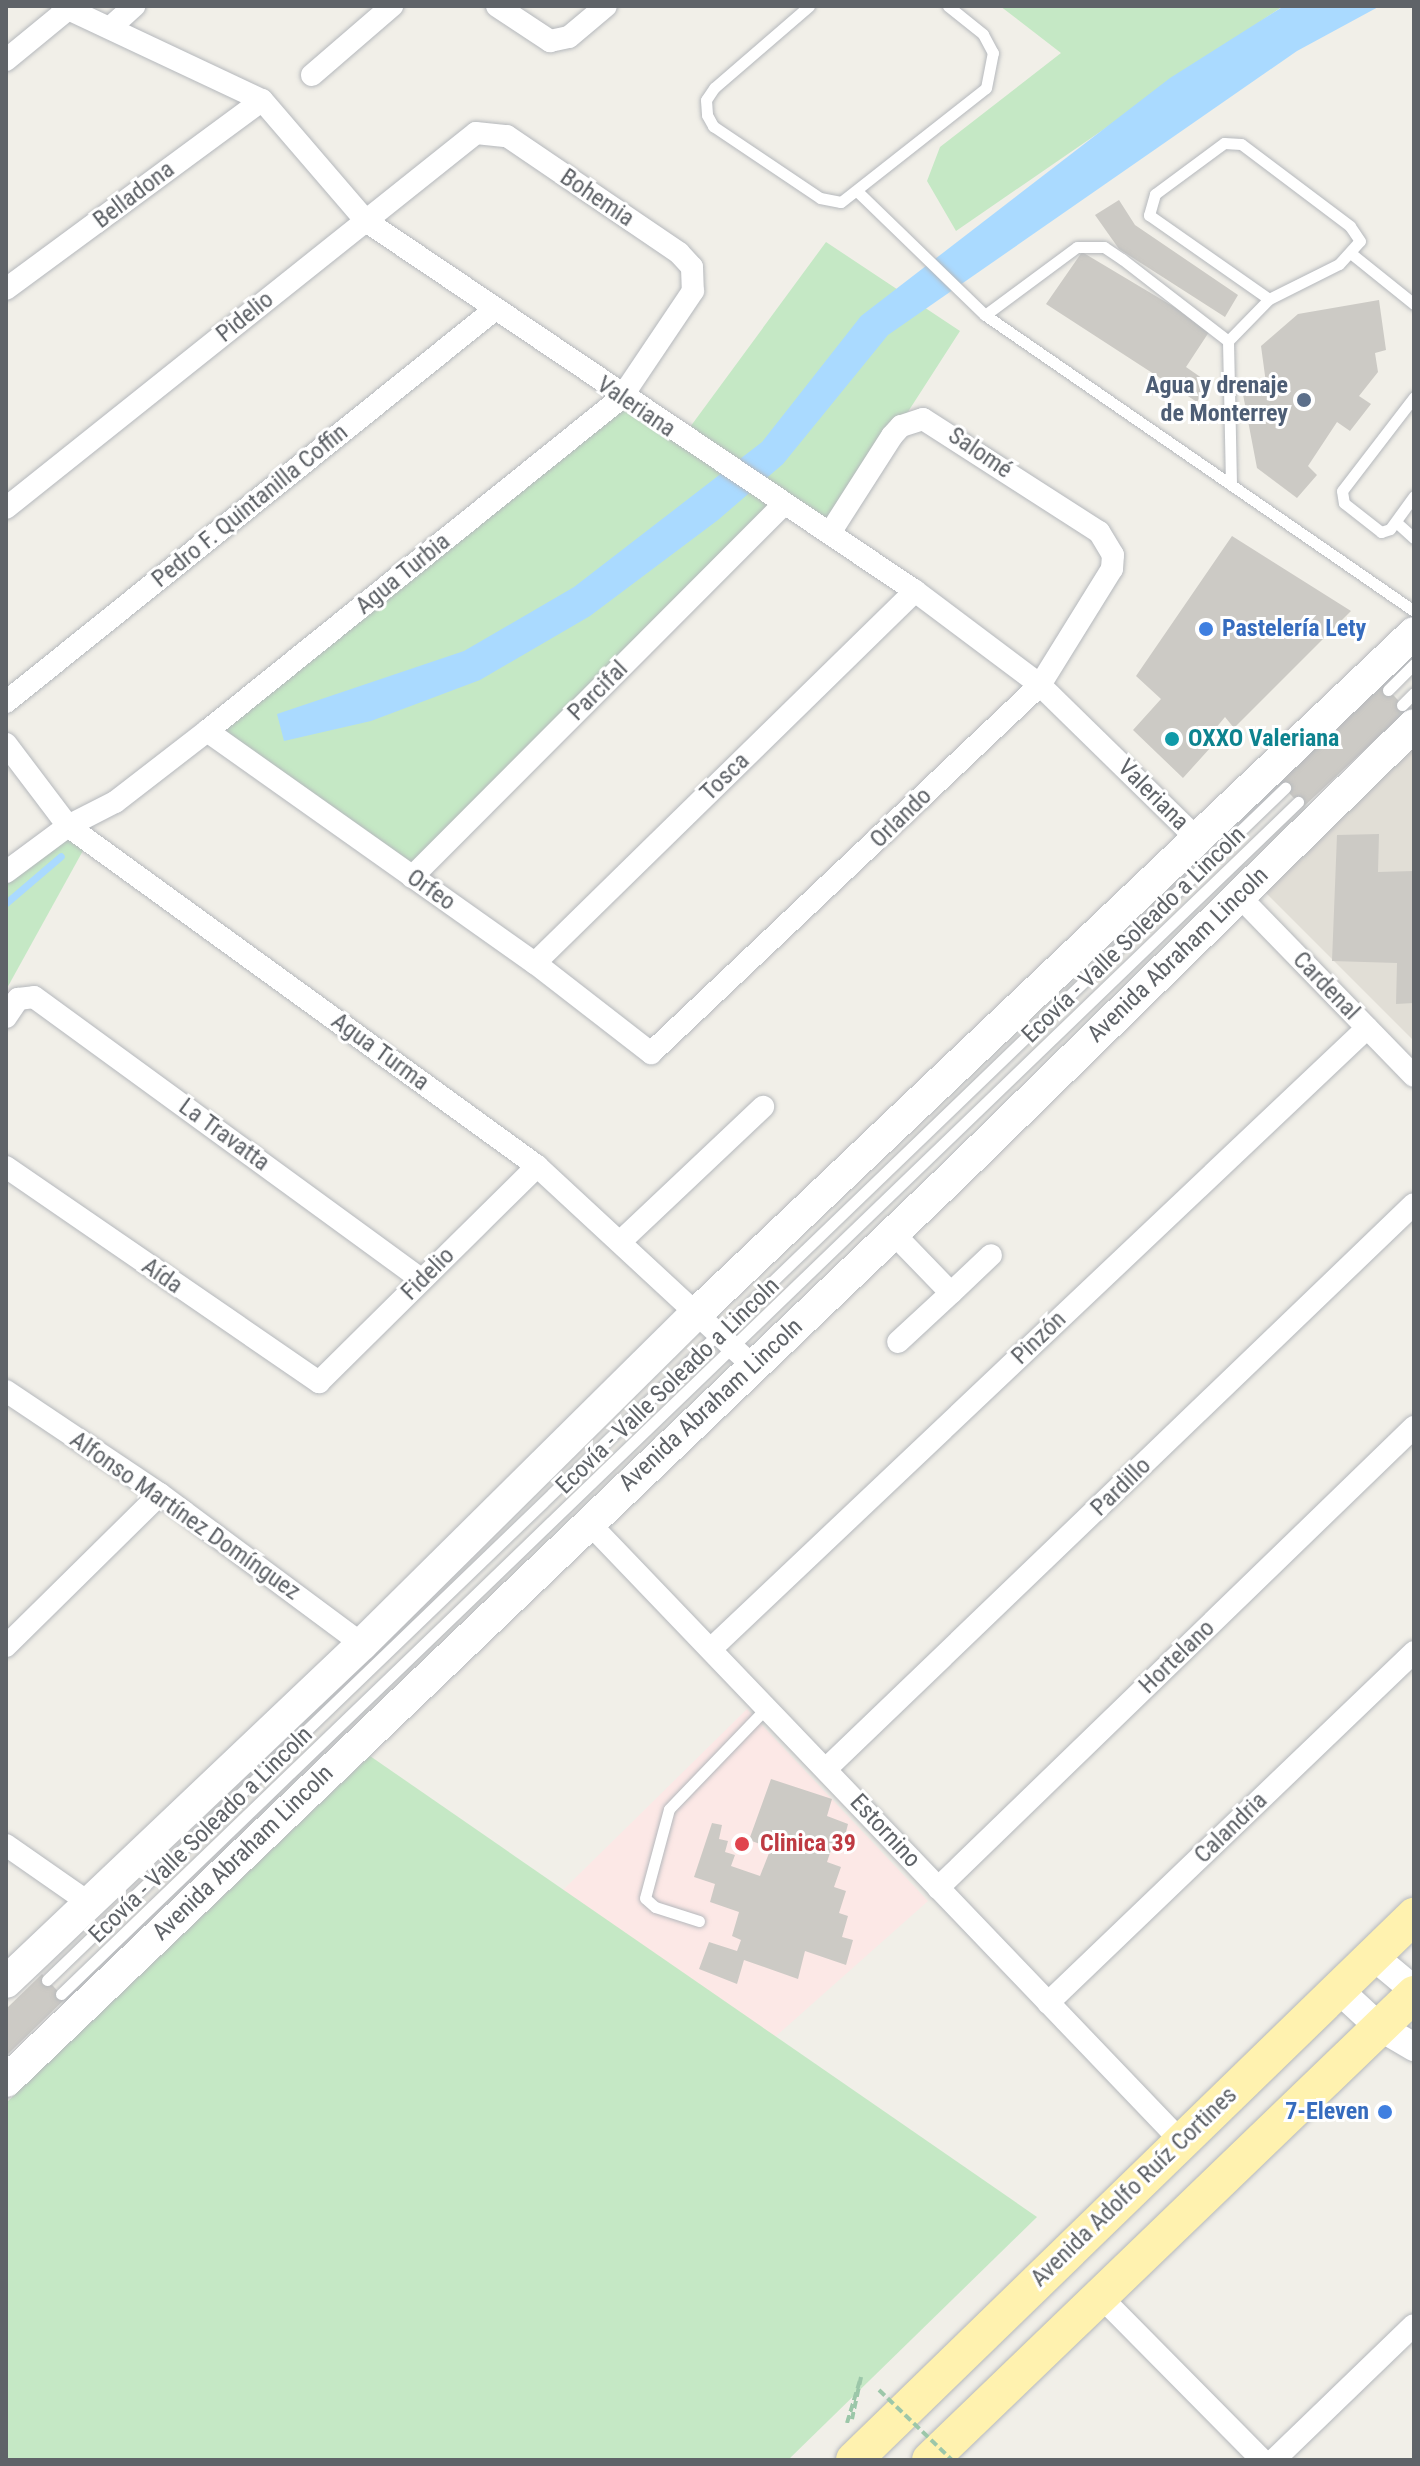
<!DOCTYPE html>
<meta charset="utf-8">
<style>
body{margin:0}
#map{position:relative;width:1420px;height:2466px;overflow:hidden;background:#f1efe8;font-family:"Roboto Condensed",sans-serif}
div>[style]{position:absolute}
.education>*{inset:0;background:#e1ded6}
.medical>*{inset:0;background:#fce8e6}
.green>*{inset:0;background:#c5e8c5}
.water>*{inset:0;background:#aadaff}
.stream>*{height:7px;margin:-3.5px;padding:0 3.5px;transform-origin:3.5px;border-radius:3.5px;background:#aadaff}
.building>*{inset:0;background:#cccac5;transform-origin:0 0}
.path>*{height:4px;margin-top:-2px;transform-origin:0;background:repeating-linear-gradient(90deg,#9cc7a9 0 8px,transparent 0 12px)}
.roads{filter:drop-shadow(0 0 2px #b5b8bc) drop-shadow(0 0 2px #b5b8bc)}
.service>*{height:11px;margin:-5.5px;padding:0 5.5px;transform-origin:5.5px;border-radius:5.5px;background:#fff}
.minor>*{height:22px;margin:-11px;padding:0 11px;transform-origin:11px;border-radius:11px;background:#fff}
.tertiary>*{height:28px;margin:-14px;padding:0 14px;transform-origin:14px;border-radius:14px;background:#fff}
.secondary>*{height:32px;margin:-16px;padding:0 16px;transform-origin:16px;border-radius:16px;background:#fff}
.primary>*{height:36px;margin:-18px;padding:0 18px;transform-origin:18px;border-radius:18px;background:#fff2af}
.path-bridge>*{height:4px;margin-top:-2px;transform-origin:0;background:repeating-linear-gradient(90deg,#9cc7a9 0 8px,transparent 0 12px)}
.dots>*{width:22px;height:22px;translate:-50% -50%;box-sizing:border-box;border:4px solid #fff;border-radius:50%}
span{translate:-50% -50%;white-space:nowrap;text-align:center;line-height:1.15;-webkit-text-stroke:6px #fff;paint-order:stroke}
.street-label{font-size:24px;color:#5f6368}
.service-label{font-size:24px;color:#4e5e75;font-weight:700}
.right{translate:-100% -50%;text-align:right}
.shop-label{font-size:24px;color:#366cbe;font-weight:700}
.left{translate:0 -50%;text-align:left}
.culture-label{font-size:24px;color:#0d838f;font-weight:700}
.health-label{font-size:24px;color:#be3a42;font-weight:700}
.frame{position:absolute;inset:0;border:8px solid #5f6368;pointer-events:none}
</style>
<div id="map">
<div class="education">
<div style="clip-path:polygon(1414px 745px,1414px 1041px,1260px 887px)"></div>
</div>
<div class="medical">
<div style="clip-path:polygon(747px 1709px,928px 1901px,775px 2037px,563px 1890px)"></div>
</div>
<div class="green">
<div style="clip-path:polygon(1000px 6px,1283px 6px,956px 231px,927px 181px,940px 147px,1061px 53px)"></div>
<div style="clip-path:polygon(826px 242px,960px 331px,830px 533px,783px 505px,412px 877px,207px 731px,621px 398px,682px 438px)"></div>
<div style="clip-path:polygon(68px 826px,85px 847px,6px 990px,6px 872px)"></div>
<div style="clip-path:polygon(370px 1756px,1037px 2217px,788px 2460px,6px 2460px,6px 2103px)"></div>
</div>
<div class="water">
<div style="clip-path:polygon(1284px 6px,1380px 6px,1297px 51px,888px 335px,783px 464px,718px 520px,590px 616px,480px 680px,371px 721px,284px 741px,277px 714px,464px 651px,574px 587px,762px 442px,861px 316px,1170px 78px)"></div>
</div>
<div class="stream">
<div style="left:6px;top:903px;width:72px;rotate:-40.5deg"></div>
</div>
<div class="building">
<div style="clip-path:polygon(1119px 200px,1135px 225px,1238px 295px,1225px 317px,1119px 249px,1095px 215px)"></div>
<div style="clip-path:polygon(1082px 252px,1211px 329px,1186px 367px,1209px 383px,1197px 402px,1046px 304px)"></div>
<div style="clip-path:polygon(1379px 300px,1386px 350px,1375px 353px,1378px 372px,1359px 396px,1371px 404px,1350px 431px,1337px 422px,1308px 466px,1317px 475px,1297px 498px,1257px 468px,1241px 384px,1266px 383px,1261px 346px,1298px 314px)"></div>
<div style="clip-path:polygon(1232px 536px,1351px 611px,1234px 728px,1225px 717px,1205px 741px,1211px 747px,1183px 778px,1133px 730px,1161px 699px,1136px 676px)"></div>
<div style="left:1382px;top:683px;width:37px;height:143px;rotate:47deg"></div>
<div style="clip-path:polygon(1379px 834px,1378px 872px,1414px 871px,1414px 1003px,1396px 1004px,1397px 963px,1332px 961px,1337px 835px)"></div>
<div style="clip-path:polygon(771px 1779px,832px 1799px,827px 1816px,848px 1824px,842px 1848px,833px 1844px,827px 1862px,841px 1867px,834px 1887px,846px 1891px,839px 1913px,848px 1916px,842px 1937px,853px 1940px,846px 1965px,805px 1951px,798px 1979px,744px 1960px,737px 1984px,699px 1969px,709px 1942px,737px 1951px,741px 1940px,732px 1936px,739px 1912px,710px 1902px,715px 1884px,694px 1877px,712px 1823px,722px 1825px,719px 1839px,728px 1841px,725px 1852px,735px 1855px,731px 1866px,760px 1876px,771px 1848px,749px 1840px)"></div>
<div style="clip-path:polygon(42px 1974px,65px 1999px,6px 2056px,6px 2009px)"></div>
</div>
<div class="path">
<div style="left:847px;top:2423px;width:48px;rotate:-73.1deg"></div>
<div style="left:861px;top:2377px;width:43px;rotate:102.1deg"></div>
</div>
<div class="roads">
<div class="service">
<div style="left:809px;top:6px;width:125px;rotate:139.2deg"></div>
<div style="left:714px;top:88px;width:14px;rotate:124deg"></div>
<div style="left:706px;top:100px;width:15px;rotate:86deg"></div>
<div style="left:707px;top:115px;width:13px;rotate:61deg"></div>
<div style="left:713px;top:126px;width:129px;rotate:33.9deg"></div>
<div style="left:820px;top:198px;width:21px;rotate:11deg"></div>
<div style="left:841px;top:202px;width:184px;rotate:-38.2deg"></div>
<div style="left:986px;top:88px;width:36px;rotate:-79deg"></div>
<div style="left:993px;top:53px;width:21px;rotate:-118deg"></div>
<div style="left:983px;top:34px;width:45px;rotate:-141.3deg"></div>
<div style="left:859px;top:193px;width:175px;rotate:44.1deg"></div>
<div style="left:985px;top:315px;width:521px;rotate:34.6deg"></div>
<div style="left:1353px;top:255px;width:78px;rotate:38.8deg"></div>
<div style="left:985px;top:315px;width:114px;rotate:-36.5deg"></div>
<div style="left:1077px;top:247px;width:27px"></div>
<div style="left:1104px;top:247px;width:22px;rotate:34deg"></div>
<div style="left:1122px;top:259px;width:134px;rotate:37.7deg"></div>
<div style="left:1228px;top:341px;width:141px;rotate:88.8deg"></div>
<div style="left:1228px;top:341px;width:59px;rotate:-45.7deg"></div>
<div style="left:1269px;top:299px;width:78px;rotate:-26.6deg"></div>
<div style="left:1339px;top:264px;width:31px;rotate:-48deg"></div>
<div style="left:1360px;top:241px;width:18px;rotate:-124deg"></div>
<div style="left:1350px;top:226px;width:136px;rotate:-143deg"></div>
<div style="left:1241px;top:144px;width:17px;rotate:-177deg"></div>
<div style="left:1224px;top:143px;width:86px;rotate:143.5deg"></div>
<div style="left:1155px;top:194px;width:22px;rotate:106deg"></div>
<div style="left:1149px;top:215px;width:146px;rotate:35deg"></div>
<div style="left:1414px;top:397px;width:118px;rotate:127.5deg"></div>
<div style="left:1342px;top:491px;width:12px;rotate:81deg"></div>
<div style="left:1344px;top:503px;width:47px;rotate:38.1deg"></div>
<div style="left:1381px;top:532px;width:9px;rotate:-18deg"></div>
<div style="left:1390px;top:529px;width:41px;rotate:-54deg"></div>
<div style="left:1396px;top:522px;width:24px;rotate:42deg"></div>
<div style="left:1388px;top:690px;width:37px;rotate:-45deg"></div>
<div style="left:1402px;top:705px;width:17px;rotate:-45deg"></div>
<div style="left:699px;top:1921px;width:46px;rotate:-162.3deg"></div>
<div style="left:655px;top:1907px;width:13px;rotate:-138deg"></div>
<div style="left:645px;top:1898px;width:92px;rotate:-74.9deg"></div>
<div style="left:669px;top:1809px;width:141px;rotate:-46.1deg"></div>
<div style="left:47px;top:1980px;width:1719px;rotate:-43.92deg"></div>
<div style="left:61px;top:1994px;width:1718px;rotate:-43.94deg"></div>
</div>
<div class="minor">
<div style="left:62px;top:6px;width:221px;rotate:25.2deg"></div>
<div style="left:262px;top:100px;width:160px;rotate:49.3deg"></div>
<div style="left:366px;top:221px;width:662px;rotate:33.98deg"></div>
<div style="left:915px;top:591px;width:156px;rotate:36.9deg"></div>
<div style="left:1040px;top:685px;width:219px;rotate:44.4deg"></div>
<div style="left:497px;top:6px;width:64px;rotate:33.4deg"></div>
<div style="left:550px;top:41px;width:19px;rotate:-12deg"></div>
<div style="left:569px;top:37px;width:48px;rotate:-40deg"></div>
<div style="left:112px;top:26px;width:30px;rotate:-42deg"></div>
<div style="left:6px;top:60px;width:80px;rotate:-39.4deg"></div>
<div style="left:312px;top:75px;width:106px;rotate:-40.8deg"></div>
<div style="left:6px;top:289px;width:318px;rotate:-36.4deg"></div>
<div style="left:6px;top:508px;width:601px;rotate:-38.59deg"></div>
<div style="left:476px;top:133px;width:31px;rotate:6deg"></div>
<div style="left:507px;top:136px;width:208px;rotate:34.2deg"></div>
<div style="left:679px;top:253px;width:19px;rotate:47deg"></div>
<div style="left:692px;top:267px;width:24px;rotate:88deg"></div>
<div style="left:693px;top:291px;width:129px;rotate:123.9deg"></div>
<div style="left:621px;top:398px;width:531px;rotate:141.19deg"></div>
<div style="left:207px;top:731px;width:116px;rotate:142.3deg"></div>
<div style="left:115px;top:802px;width:53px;rotate:152.9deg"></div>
<div style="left:68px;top:826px;width:77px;rotate:143.4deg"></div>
<div style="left:6px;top:702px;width:626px;rotate:-38.77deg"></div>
<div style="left:207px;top:731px;width:402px;rotate:35.3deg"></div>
<div style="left:535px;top:963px;width:147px;rotate:37.8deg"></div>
<div style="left:651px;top:1053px;width:535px;rotate:-43.41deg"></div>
<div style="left:1040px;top:685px;width:137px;rotate:-58.2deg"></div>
<div style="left:1112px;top:569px;width:14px;rotate:-86deg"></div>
<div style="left:1113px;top:555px;width:27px;rotate:-121deg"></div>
<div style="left:1099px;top:532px;width:209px;rotate:-147.3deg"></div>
<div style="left:923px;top:419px;width:23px;rotate:162deg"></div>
<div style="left:901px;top:426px;width:13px;rotate:132deg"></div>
<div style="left:892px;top:436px;width:115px;rotate:122.6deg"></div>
<div style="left:6px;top:744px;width:103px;rotate:52.9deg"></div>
<div style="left:68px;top:826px;width:579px;rotate:35.94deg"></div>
<div style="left:537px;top:1166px;width:294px;rotate:42.8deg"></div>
<div style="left:412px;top:877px;width:525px;rotate:-45.08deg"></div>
<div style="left:1238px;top:895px;width:252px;rotate:45.8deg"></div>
<div style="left:535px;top:963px;width:532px;rotate:-44.39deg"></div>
<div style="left:6px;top:1017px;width:22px;rotate:-56deg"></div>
<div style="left:18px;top:999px;width:16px;rotate:-7deg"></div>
<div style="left:34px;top:997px;width:480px;rotate:36.1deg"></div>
<div style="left:6px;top:1167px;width:380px;rotate:34.5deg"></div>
<div style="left:319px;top:1382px;width:307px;rotate:-44.7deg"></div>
<div style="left:893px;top:1233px;width:83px;rotate:46deg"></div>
<div style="left:951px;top:1293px;width:72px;rotate:137.2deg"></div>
<div style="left:620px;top:1242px;width:197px;rotate:-43.4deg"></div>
<div style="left:951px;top:1293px;width:55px;rotate:-43.5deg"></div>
<div style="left:6px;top:1391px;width:185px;rotate:33.8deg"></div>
<div style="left:160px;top:1494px;width:252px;rotate:36.6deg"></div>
<div style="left:588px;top:1522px;width:857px;rotate:46.23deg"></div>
<div style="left:6px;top:1646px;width:216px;rotate:-44.6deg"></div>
<div style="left:712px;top:1648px;width:902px;rotate:-43.43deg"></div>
<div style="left:826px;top:1769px;width:815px;rotate:-43.86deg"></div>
<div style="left:6px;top:1845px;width:101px;rotate:34.9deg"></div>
<div style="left:938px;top:1888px;width:663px;rotate:-44.08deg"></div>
<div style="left:1048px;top:2003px;width:507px;rotate:-43.8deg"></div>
<div style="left:1099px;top:2295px;width:232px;rotate:45.3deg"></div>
<div style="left:1274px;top:2460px;width:194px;rotate:-44deg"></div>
</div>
<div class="tertiary">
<div style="left:1372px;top:1955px;width:55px;rotate:39.8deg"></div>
<div style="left:1338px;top:1989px;width:54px;rotate:42.8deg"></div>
<div style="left:1378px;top:2026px;width:42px;rotate:30.3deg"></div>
</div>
<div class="secondary">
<div style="left:6px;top:1982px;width:491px;rotate:-43.5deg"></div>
<div style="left:362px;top:1644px;width:471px;rotate:-44.7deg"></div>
<div style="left:697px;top:1313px;width:988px;rotate:-43.48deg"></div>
<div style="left:6px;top:2081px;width:1308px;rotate:-43.7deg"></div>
<div style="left:952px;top:1177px;width:646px;rotate:-44.37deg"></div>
</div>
<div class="primary">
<div style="left:854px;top:2460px;width:781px;rotate:-44.17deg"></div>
<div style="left:930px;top:2460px;width:672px;rotate:-43.91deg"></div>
</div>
</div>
<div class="path-bridge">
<div style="left:879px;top:2390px;width:101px;rotate:43.8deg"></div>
</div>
<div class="dots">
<div style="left:1304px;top:400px;background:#5c6f8a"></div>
<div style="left:1206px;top:629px;background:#3f7fe0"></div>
<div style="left:1172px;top:739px;background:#0f9aa8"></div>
<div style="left:742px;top:1844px;background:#e0444e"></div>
<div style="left:1385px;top:2112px;background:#3f7fe0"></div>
</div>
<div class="street-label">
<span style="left:134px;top:195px;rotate:-37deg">Belladona</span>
<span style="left:597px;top:198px;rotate:34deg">Bohemia</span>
<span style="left:245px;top:317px;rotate:-39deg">Pidelio</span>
<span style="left:636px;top:407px;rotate:34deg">Valeriana</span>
<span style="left:980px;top:453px;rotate:34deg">Salomé</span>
<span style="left:250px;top:506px;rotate:-39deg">Pedro F. Quintanilla Coffin</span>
<span style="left:403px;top:574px;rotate:-39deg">Agua Turbia</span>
<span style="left:598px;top:691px;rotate:-45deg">Parcifal</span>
<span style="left:725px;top:777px;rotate:-44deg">Tosca</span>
<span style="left:1153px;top:795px;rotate:45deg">Valeriana</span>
<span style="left:901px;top:818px;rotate:-44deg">Orlando</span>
<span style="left:431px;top:890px;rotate:35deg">Orfeo</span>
<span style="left:1134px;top:935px;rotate:-44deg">Ecovía - Valle Soleado a Lincoln</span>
<span style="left:1178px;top:955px;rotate:-44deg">Avenida Abraham Lincoln</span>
<span style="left:1326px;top:986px;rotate:46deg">Cardenal</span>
<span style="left:380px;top:1052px;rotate:36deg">Agua Turma</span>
<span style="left:224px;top:1135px;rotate:36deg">La Travatta</span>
<span style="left:428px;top:1274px;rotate:-45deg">Fidelio</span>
<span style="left:162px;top:1276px;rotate:35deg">Aída</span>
<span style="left:1039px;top:1338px;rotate:-44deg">Pinzón</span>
<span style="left:668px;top:1386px;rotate:-44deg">Ecovía - Valle Soleado a Lincoln</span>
<span style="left:711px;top:1405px;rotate:-43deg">Avenida Abraham Lincoln</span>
<span style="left:1121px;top:1487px;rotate:-44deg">Pardillo</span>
<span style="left:185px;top:1516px;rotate:35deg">Alfonso Martínez Domínguez</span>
<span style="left:1177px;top:1657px;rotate:-44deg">Hortelano</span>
<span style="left:1231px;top:1828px;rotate:-44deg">Calandria</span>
<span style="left:885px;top:1831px;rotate:47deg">Estornino</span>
<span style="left:201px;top:1835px;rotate:-44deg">Ecovía - Valle Soleado a Lincoln</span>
<span style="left:243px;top:1853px;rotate:-44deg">Avenida Abraham Lincoln</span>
<span style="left:1134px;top:2187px;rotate:-44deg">Avenida Adolfo Ruíz Cortines</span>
</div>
<div class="service-label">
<span class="right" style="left:1288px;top:400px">Agua y drenaje<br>de Monterrey</span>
</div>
<div class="shop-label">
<span class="left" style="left:1222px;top:629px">Pastelería Lety</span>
<span class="right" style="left:1369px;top:2112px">7-Eleven</span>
</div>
<div class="culture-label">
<span class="left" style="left:1188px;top:739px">OXXO Valeriana</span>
</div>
<div class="health-label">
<span class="left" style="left:760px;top:1844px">Clinica 39</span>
</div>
<div class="frame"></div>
</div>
